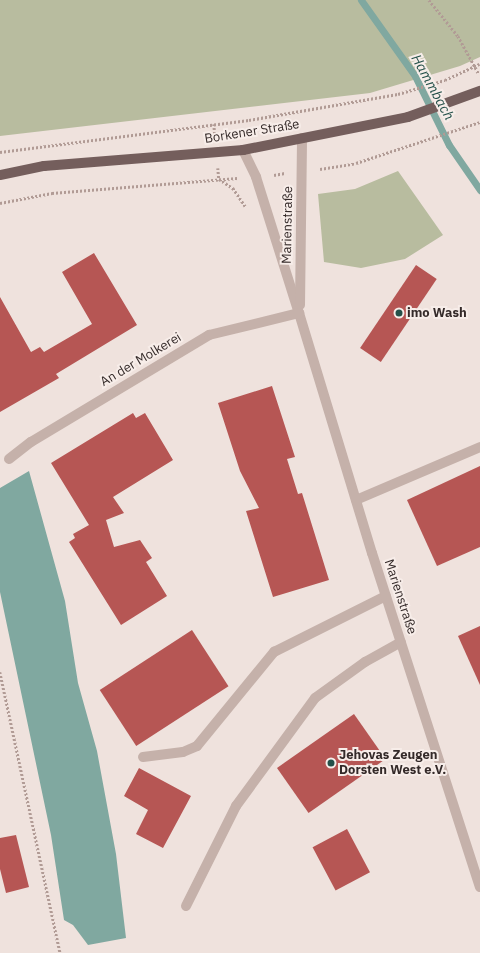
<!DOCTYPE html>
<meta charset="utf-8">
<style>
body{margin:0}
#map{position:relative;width:480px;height:953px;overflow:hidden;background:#efe2dd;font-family:"IBM Plex Sans",sans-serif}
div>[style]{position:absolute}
.green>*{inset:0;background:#b8bc9f}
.water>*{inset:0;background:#80a8a0}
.stream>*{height:7px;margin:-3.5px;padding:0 3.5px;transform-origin:3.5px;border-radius:3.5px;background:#80a8a0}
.building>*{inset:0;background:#b65654;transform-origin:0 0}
.path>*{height:2.5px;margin-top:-1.25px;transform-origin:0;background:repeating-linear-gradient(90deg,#b19b95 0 2px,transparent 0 4px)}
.service>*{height:10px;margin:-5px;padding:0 5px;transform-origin:5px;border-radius:5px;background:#c5b1aa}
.minor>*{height:10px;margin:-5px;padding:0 5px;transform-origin:5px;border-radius:5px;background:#c5b1aa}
.primary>*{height:10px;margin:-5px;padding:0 5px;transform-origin:5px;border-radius:5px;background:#745e5c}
.dots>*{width:11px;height:11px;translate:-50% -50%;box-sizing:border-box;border:2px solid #f7ede9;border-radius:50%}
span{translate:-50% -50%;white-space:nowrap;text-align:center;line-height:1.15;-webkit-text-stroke:4px #f7ede9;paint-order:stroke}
.street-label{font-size:13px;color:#342a29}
.poi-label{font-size:13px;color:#342a29;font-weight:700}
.left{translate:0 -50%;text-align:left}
.water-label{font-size:14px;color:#245049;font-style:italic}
</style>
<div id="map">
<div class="green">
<div style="clip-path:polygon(0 0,480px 0,480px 57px,460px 66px,370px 93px,0 136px)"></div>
<div style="clip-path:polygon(398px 171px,443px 235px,405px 259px,361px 268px,324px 262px,318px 194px,355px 189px)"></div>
</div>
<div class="water">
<div style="clip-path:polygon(29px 471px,65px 601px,78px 683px,97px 751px,116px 854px,126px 938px,88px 945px,73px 925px,64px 920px,51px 835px,0 592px,0 488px)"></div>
</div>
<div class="stream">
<div style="left:361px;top:0;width:93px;rotate:54.6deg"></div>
<div style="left:415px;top:76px;width:77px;rotate:63.8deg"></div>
<div style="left:449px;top:145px;width:55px;rotate:55.4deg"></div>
</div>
<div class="building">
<div style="clip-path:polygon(94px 253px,137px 325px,56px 374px,59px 378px,0 412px,0 297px,31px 352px,40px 347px,44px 352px,92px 324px,62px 272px)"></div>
<div style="left:416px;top:265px;width:25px;height:100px;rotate:34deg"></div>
<div style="clip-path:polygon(272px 386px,295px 457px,287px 459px,298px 494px,302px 493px,329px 580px,273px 597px,246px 511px,259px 508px,240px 471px,218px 403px)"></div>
<div style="clip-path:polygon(133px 413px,136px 418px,145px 413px,173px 460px,113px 497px,124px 513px,106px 520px,114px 547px,140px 540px,152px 558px,146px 562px,167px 596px,121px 625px,69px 542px,75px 538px,73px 534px,89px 525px,51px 463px)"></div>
<div style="clip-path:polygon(480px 466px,480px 547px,437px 566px,407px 500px)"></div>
<div style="clip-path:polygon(480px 626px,480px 685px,458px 636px)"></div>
<div style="left:192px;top:630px;width:67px;height:110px;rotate:57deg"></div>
<div style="left:354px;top:714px;width:55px;height:94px;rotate:55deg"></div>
<div style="clip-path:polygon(139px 768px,191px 796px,163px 848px,136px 834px,148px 810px,124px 796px)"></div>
<div style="left:347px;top:829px;width:49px;height:39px;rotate:62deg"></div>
<div style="clip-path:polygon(16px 835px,29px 887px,6px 893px,0 869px,0 838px)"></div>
</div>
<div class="path">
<div style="left:429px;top:0;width:46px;rotate:51.1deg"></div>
<div style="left:458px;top:36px;width:43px;rotate:61.1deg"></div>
<div style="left:214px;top:124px;width:12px;rotate:85deg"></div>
<div style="left:0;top:152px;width:251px;rotate:-7.3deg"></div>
<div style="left:249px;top:120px;width:151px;rotate:-9.9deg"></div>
<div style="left:398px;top:94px;width:49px;rotate:-16.6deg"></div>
<div style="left:445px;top:80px;width:38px;rotate:-25deg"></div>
<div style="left:218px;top:168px;width:11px;rotate:85deg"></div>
<div style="left:219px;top:179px;width:17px;rotate:33deg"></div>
<div style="left:233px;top:188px;width:22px;rotate:56deg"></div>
<div style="left:320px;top:169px;width:36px;rotate:-9deg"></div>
<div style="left:356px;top:163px;width:131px;rotate:-18.3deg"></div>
<div style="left:274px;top:175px;width:11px;rotate:-10deg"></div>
<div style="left:0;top:203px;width:53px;rotate:-10.9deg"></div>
<div style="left:52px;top:193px;width:186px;rotate:-4.6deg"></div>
<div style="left:0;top:672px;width:287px;rotate:77.9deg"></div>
</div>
<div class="service">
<div style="left:356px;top:500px;width:135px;rotate:-23.1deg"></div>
<div style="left:143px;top:757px;width:40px;rotate:-7.1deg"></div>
<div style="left:183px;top:752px;width:15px;rotate:-23deg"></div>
<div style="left:197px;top:746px;width:122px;rotate:-50.7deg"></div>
<div style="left:274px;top:652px;width:125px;rotate:-26.6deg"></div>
<div style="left:186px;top:906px;width:112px;rotate:-63.4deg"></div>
<div style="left:236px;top:806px;width:134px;rotate:-53.8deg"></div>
<div style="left:315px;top:698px;width:62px;rotate:-35.8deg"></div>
<div style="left:365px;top:662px;width:41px;rotate:-29.1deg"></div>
</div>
<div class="minor">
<div style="left:243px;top:150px;width:30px;rotate:64deg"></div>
<div style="left:256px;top:177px;width:143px;rotate:72.5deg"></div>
<div style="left:299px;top:313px;width:251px;rotate:73.1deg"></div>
<div style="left:372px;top:553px;width:351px;rotate:72.1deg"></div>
<div style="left:300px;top:305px;width:167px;rotate:-89.3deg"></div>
<div style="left:9px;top:459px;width:28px;rotate:-38deg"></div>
<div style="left:31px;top:442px;width:208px;rotate:-31deg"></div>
<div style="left:209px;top:335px;width:93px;rotate:-13.7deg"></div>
</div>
<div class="primary">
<div style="left:0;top:175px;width:45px;rotate:-11.6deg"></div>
<div style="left:44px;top:166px;width:200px;rotate:-4.6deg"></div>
<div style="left:243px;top:150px;width:168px;rotate:-11.3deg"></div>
<div style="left:408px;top:117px;width:77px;rotate:-19.9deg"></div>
</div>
<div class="dots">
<div style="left:399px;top:313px;background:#245049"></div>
<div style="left:331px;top:763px;background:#245049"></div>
</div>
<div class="street-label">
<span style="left:252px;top:132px;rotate:-9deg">Borkener Straße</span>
<span style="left:288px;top:225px;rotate:-89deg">Marienstraße</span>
<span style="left:141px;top:360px;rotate:-31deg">An der Molkerei</span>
<span style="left:400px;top:597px;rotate:72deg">Marienstraße</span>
</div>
<div class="poi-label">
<span class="left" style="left:407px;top:313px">imo Wash</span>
<span class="left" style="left:339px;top:763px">Jehovas Zeugen<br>Dorsten West e.V.</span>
</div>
<div class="water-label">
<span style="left:433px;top:87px;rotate:61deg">Hammbach</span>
</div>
</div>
